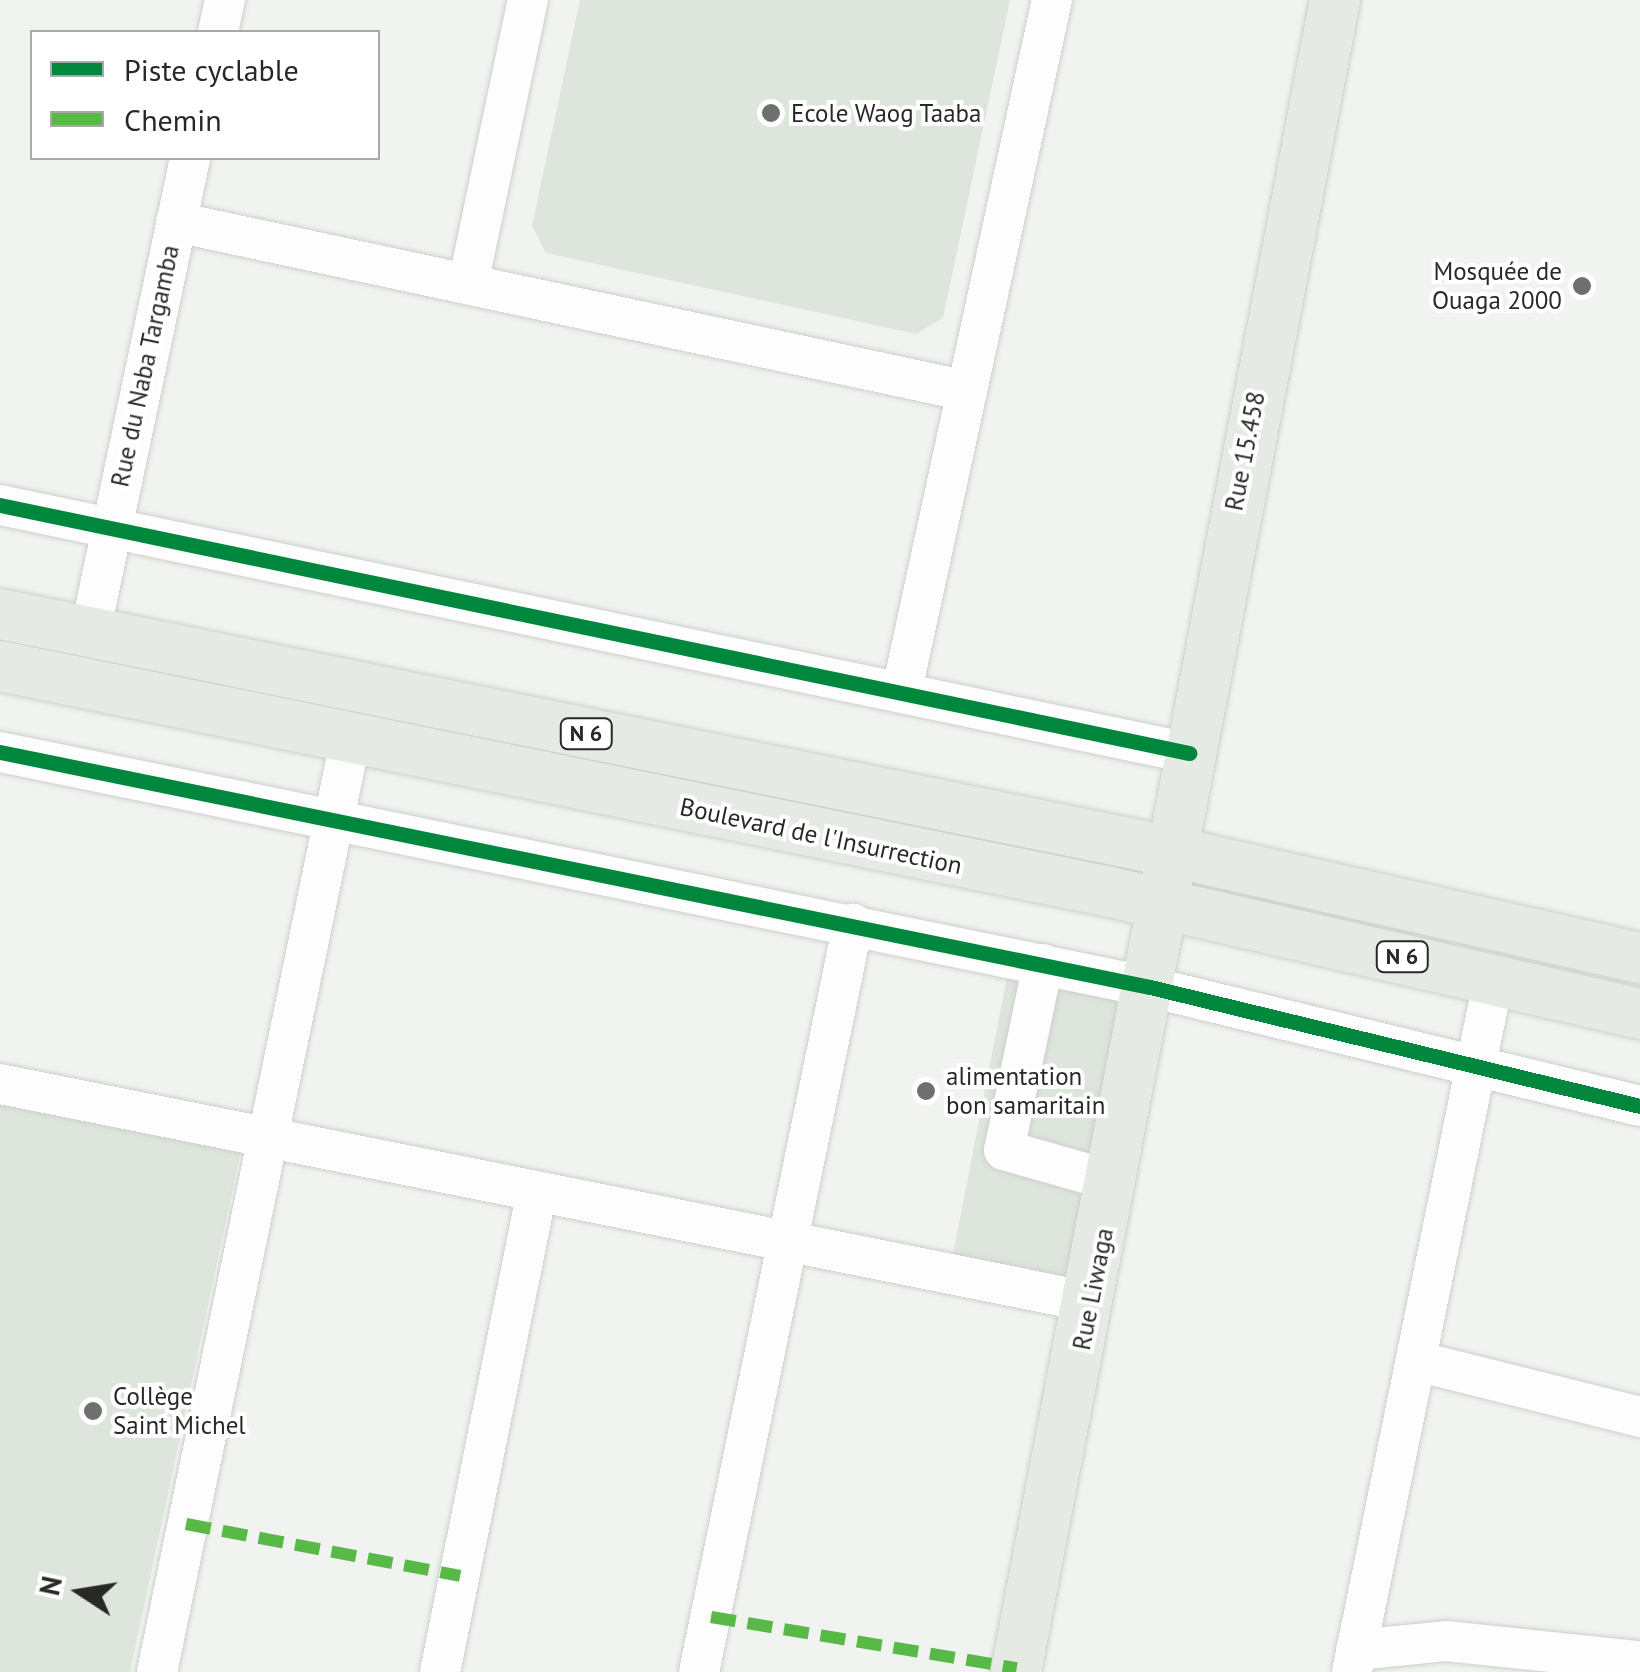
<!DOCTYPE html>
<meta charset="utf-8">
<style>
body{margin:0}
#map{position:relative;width:1640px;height:1672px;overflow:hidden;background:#f0f3ef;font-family:"PT Sans",sans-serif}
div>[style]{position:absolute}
.built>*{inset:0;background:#dee5dc;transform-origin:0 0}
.roads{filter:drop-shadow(0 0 2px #cccfcc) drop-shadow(0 0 2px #cccfcc)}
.minor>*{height:40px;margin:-20px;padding:0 20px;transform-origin:20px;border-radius:20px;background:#fdfdfd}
.major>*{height:50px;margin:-25px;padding:0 25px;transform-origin:25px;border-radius:25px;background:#e6eae5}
.quiet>*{height:12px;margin-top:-6px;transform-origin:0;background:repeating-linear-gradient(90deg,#58b947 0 25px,transparent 0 37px)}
.cycleway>*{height:15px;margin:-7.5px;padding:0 7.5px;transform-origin:7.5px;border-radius:7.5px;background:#00873e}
.dots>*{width:28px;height:28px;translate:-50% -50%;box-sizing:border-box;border:5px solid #fff;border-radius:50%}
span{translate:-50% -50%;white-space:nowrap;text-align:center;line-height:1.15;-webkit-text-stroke:8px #fff;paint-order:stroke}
.shield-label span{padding:2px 8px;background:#fff;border:2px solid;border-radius:8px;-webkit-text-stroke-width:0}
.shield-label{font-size:22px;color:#282927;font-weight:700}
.poi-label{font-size:25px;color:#282927}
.left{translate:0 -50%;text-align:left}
.right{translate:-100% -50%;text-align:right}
.street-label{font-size:25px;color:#282927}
.legend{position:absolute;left:30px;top:30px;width:350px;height:130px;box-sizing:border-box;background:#fff;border:2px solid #a9a9a9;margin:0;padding:12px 18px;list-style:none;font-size:30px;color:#282927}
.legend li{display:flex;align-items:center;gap:20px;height:50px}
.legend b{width:50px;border:2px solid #a9a9a9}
.north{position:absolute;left:30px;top:1542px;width:100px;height:100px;-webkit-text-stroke:8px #fff;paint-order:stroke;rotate:282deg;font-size:28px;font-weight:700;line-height:40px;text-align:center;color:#282927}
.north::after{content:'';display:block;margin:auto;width:35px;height:45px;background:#282927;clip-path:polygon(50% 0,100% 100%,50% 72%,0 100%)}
</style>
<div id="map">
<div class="built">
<div style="clip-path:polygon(580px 0,1010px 0,943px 318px,916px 334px,546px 253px,532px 226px)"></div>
<div style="left:1007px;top:977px;width:129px;height:284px;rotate:11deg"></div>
<div style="clip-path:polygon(0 1101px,241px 1150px,130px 1672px,0 1672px)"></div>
</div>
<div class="roads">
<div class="minor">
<div style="left:218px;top:32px;width:33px;rotate:-78deg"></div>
<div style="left:176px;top:222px;width:809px;rotate:12.06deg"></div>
<div style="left:468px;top:284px;width:290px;rotate:-78.1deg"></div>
<div style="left:0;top:505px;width:1215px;rotate:11.78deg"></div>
<div style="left:90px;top:633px;width:485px;rotate:-78.1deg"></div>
<div style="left:902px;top:690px;width:706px;rotate:-77.74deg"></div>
<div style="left:0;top:752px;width:1174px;rotate:11.55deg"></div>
<div style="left:1150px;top:987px;width:504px;rotate:13.65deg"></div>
<div style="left:1043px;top:964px;width:190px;rotate:101.8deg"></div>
<div style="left:1004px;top:1150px;width:113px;rotate:15.9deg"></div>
<div style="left:0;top:1084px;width:1112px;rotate:11.31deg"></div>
<div style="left:1416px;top:1361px;width:231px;rotate:14deg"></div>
<div style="left:1356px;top:1650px;width:90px;rotate:-5.7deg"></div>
<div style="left:1446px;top:1641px;width:191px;rotate:6deg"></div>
<div style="left:157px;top:1672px;width:955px;rotate:-78.28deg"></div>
<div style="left:440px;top:1672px;width:487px;rotate:-78.6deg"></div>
<div style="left:699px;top:1672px;width:764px;rotate:-78.37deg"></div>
<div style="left:1352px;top:1672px;width:709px;rotate:-78.45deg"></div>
</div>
<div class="major">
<div style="left:0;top:614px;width:1197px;rotate:11.47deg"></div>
<div style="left:1173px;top:852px;width:479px;rotate:12.8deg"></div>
<div style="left:0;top:666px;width:1133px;rotate:11.51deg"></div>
<div style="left:1110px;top:892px;width:544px;rotate:12.96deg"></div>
<div style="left:1016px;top:1672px;width:1702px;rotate:-79.2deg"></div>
</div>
</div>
<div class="quiet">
<div style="left:186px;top:1524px;width:279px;rotate:10.7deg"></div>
<div style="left:711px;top:1617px;width:310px;rotate:9.5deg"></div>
</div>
<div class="cycleway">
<div style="left:0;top:505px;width:1215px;rotate:11.78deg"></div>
<div style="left:0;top:752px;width:1174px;rotate:11.55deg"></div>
<div style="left:1150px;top:987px;width:504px;rotate:13.65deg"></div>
</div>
<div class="dots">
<div style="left:771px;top:113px;background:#6e706d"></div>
<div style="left:1582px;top:286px;background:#6e706d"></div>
<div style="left:926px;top:1091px;background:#6e706d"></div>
<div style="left:93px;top:1411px;background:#6e706d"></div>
</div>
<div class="shield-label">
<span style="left:586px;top:734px">N 6</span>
<span style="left:1402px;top:957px">N 6</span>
</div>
<div class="poi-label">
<span class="left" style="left:791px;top:113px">Ecole Waog Taaba</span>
<span class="right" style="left:1562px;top:286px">Mosquée de<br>Ouaga 2000</span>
<span class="left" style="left:946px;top:1091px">alimentation<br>bon samaritain</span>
<span class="left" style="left:113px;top:1411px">Collège<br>Saint Michel</span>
</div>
<div class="street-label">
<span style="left:145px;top:366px;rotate:-78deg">Rue du Naba Targamba</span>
<span style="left:1245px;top:451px;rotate:-79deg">Rue 15.458</span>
<span style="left:821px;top:836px;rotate:12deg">Boulevard de l'Insurrection</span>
<span style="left:1093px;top:1289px;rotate:-79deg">Rue Liwaga</span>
</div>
<ul class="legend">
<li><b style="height:12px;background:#00873e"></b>Piste cyclable</li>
<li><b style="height:12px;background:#58b947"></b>Chemin</li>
</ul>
<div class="north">N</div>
</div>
